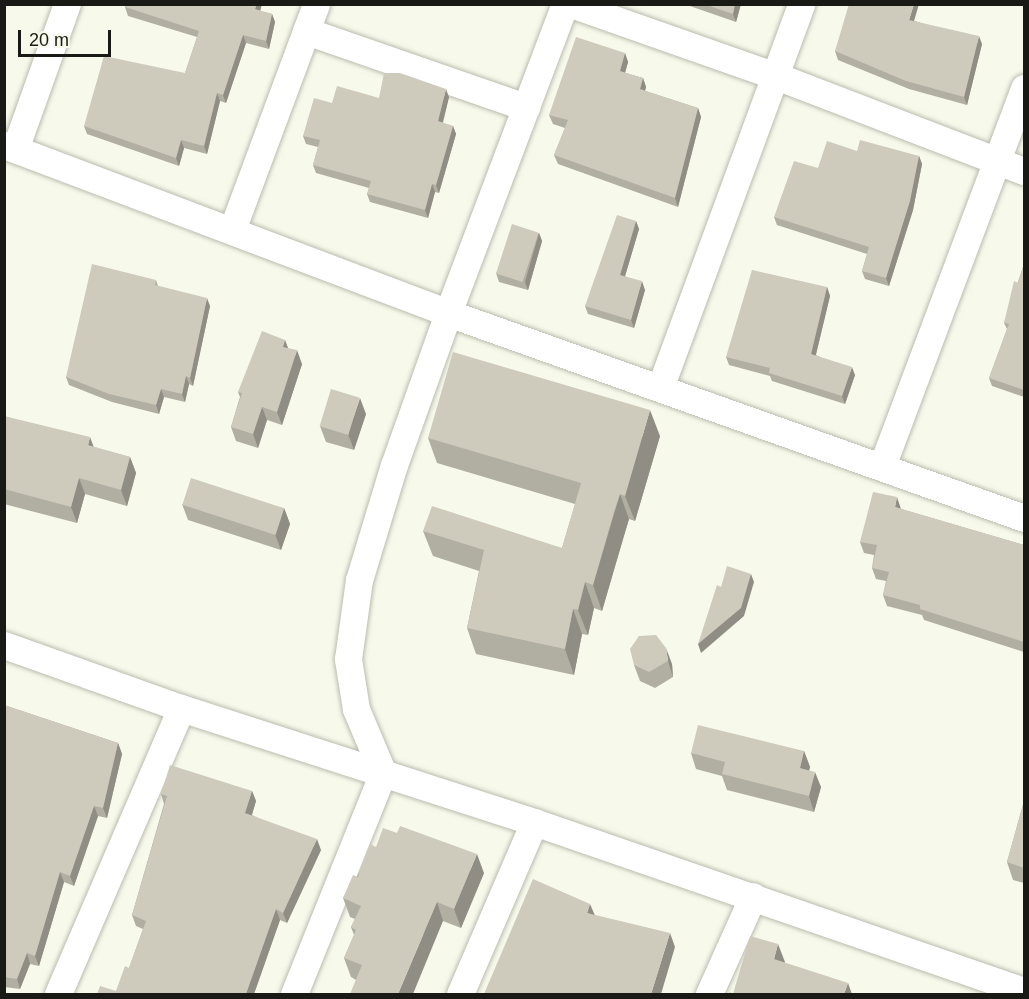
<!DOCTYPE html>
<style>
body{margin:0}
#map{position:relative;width:1029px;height:999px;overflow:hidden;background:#f7f9eb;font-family:Arial,sans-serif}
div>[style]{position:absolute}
.roads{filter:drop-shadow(0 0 2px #babcae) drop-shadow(0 0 2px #babcae)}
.minor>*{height:27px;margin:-13.5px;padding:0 13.5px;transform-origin:13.5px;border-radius:13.5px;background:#fff}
.wall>*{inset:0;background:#b1aea2}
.shaded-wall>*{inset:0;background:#908d84}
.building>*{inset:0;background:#cecabc;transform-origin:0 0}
span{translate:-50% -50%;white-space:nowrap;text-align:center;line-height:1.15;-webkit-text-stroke:6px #f7f9eb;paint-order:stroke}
.frame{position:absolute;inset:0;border:6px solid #191a15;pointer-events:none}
.scale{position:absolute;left:18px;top:30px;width:93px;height:27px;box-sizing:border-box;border:3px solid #191a15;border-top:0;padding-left:8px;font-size:18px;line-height:21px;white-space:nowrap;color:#191a15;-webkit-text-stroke:4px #f7f9eb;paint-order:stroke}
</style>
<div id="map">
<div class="roads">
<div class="minor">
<div style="left:571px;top:4px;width:217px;rotate:19.4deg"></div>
<div style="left:776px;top:76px;width:266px;rotate:21deg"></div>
<div style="left:306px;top:31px;width:233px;rotate:19.1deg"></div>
<div style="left:4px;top:145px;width:475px;rotate:20.7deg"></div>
<div style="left:448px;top:313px;width:611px;rotate:19.59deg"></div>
<div style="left:15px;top:149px;width:154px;rotate:-70.3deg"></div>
<div style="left:232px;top:230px;width:241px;rotate:-69.6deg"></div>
<div style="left:660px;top:388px;width:409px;rotate:-69.8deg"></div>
<div style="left:882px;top:466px;width:404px;rotate:-69.4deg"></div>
<div style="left:4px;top:645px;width:188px;rotate:19.6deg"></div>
<div style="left:181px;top:708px;width:371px;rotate:17.9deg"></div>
<div style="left:534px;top:822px;width:518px;rotate:19.03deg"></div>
<div style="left:58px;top:994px;width:311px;rotate:-66.7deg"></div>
<div style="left:294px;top:994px;width:238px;rotate:-68.1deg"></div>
<div style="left:383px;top:773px;width:69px;rotate:-112.9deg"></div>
<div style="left:356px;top:709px;width:51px;rotate:-99.1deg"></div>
<div style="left:348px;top:659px;width:80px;rotate:-82.1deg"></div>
<div style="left:359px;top:580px;width:120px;rotate:-73.1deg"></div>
<div style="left:394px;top:465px;width:161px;rotate:-70.4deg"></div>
<div style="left:448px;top:313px;width:330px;rotate:-69.3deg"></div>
<div style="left:460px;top:994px;width:187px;rotate:-66.7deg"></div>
<div style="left:709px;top:994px;width:107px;rotate:-65.8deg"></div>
</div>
</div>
<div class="wall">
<div style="clip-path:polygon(126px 4px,262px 4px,260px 11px,272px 14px,275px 22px,269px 49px,246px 43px,226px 103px,220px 101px,207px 154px,184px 148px,179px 166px,87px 134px,84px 126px,185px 73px,197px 37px,128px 16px,125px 7px)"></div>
<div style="clip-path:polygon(684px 4px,741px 4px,736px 22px)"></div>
<div style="clip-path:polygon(915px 21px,982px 44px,967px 105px,909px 89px,838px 60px,835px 51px)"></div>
<div style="clip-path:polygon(625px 53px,628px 62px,625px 73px,643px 78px,646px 87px,645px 91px,698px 108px,701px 117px,678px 207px,558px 164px,554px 155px,565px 128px,553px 124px,549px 115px)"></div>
<div style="clip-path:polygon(449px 97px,443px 123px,453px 126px,456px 134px,439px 193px,435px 192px,428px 218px,370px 202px,367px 194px,369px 188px,316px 173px,313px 165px,318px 147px,306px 144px,303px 136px,332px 103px,379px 98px)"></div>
<div style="clip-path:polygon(857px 151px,919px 156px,922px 164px,913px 210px,889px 286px,865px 279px,862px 271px,867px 254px,777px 225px,774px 217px)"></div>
<div style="clip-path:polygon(636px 221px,639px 229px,625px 276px,645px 290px,634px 328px,588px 314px,585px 306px)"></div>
<div style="clip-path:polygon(539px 233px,542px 241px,528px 290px,499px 282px,496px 273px)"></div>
<div style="clip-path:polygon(1024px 264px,1024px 397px,992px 386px,989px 378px,1007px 329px,1004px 323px)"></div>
<div style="clip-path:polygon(156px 280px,158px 286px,210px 306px,193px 386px,189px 384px,185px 402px,164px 397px,159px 414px,112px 402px,69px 385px,66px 377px)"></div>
<div style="clip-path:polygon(827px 287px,830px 296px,816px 355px,855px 375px,845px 404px,772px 381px,770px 376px,729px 365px,726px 357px)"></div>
<div style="clip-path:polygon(285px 340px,288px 348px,302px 364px,282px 425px,267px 420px,258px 448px,236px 441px,231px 427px,240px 397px,238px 392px)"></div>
<div style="clip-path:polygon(366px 414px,354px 450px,326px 442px,320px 426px)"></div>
<div style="clip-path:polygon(4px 416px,93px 447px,130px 457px,136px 473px,127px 506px,85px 494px,77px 523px,4px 504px)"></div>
<div style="clip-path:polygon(660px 436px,635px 521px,629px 519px,623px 538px,602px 611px,594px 608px,588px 635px,582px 634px,574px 675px,476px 654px,467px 628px,479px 571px,433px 556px,423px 531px,562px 548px,575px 504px,437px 463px,428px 438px)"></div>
<div style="clip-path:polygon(182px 504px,284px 508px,290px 524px,281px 550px,188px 520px)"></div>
<div style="clip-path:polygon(901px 509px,1024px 545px,1024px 652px,924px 620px,922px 615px,887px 606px,883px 595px,886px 581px,876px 579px,872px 568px,874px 555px,864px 553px,860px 542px)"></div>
<div style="clip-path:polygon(639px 636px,672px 664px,673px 677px,655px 688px,640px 681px,634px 665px)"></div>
<div style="clip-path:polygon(4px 705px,118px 743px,122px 754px,107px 818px,98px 816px,74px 886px,64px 882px,39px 966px,30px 964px,20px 989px,4px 987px)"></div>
<div style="clip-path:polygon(804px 751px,810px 767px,809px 770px,821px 787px,814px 812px,727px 790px,722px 776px,696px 769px,691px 753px)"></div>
<div style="clip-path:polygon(252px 791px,256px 801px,252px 815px,321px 850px,287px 923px,280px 920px,254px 994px,97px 994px,116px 991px,129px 968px,143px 929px,136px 926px,132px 915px,164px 804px,161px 794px)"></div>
<div style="clip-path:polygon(1024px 801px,1024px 883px,1013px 880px,1007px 862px)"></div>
<div style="clip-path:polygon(376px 847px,484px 873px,461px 928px,443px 921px,356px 980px,351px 977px,344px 958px,354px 935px,351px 927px,355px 919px,350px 917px,343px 898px)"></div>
</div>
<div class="shaded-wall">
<div style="clip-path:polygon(257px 4px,262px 4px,258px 18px,255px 9px)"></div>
<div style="clip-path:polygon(735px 4px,741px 4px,736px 22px,733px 14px)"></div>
<div style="clip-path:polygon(914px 4px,919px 4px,912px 28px,909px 20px)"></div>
<div style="clip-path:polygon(272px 14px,275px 22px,269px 49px,266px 41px)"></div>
<div style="clip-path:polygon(243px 35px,246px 43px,226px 103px,223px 95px)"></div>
<div style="clip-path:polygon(979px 36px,982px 44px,967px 105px,964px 97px)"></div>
<div style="clip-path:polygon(625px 53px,628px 62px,623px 80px,620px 71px)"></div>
<div style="clip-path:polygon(643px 78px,646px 87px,643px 98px,640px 89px)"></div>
<div style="clip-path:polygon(446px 89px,449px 97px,441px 129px,438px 121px)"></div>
<div style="clip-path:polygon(217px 93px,220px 101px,207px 154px,204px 146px)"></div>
<div style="clip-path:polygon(698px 108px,701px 117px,678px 207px,675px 198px)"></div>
<div style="clip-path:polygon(453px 126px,456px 134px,439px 193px,436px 185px)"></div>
<div style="clip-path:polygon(181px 140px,184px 148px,179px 166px,176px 158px)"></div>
<div style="clip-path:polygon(919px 156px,922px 164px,913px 210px,889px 286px,886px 278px)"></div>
<div style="clip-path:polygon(432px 184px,435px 192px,428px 218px,425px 210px)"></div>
<div style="clip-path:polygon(636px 221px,639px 229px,623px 283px,620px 275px)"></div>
<div style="clip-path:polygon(539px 233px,542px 241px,528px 290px,525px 282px)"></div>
<div style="clip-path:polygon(642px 281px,645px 290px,634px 328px,631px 320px)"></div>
<div style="clip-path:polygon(827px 287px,830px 296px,814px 362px,811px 354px)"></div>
<div style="clip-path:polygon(207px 298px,210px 306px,193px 386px,190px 378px)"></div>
<div style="clip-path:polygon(285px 340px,290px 354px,283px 347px)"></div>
<div style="clip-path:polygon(297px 350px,302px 364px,282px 425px,277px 412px)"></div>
<div style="clip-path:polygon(852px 367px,855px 375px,845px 404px,842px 396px)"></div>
<div style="clip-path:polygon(186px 376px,189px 384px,185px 402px,182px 394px)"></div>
<div style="clip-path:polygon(161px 389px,164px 397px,159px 414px,156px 405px)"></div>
<div style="clip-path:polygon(360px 398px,366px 414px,354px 450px,348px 434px)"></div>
<div style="clip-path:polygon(262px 407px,267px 420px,258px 448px,253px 434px)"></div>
<div style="clip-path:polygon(650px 410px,660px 436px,635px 521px,625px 496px)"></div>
<div style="clip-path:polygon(90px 437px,96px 453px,88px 445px)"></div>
<div style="clip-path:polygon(130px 457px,136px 473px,127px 506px,121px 490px)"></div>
<div style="clip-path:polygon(79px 478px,85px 494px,77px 523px,71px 507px)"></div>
<div style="clip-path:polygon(620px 494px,629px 519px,602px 611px,593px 585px)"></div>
<div style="clip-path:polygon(897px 497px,901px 509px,895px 507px)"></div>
<div style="clip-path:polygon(284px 508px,290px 524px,281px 550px,275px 534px)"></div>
<div style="clip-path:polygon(751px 574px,754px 582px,744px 616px,701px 653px,698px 644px)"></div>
<div style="clip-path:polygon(585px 582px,594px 608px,588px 635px,578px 610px)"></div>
<div style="clip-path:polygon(573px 609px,582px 634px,574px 675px,565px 649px)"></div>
<div style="clip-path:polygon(666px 648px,672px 664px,673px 677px,668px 661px)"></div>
<div style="clip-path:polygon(118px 743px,122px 754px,107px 818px,103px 808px)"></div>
<div style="clip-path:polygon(804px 751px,810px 767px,806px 783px,800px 768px)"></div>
<div style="clip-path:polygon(815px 772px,821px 787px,814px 812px,809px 796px)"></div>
<div style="clip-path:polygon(252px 791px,256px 801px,249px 824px,245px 813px)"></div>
<div style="clip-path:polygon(94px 806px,98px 816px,74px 886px,70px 876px)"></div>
<div style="clip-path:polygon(317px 839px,321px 850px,287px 923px,283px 913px)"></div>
<div style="clip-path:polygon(477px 854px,484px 873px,461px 928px,454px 909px)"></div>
<div style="clip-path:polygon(60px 872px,64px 882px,39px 966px,35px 956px)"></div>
<div style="clip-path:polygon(437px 902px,443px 921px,413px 994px,398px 994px)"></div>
<div style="clip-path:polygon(590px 904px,596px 918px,587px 913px)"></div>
<div style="clip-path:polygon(276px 909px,280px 920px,254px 994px,246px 994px)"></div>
<div style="clip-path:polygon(670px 933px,675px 947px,661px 994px,651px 994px)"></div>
<div style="clip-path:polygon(778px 944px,785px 962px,780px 977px,774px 959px)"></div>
<div style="clip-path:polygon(27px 953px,30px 964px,20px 989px,17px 979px)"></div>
<div style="clip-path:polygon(848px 983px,852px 994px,844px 994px)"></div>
</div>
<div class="building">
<div style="clip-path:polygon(126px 4px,257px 4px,255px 9px,272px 14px,266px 41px,243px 35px,223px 95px,217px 93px,204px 146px,181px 140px,176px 158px,84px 126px,104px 56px,185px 73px,199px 31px,125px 7px)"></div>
<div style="clip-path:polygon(704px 4px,735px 4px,733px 14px)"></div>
<div style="clip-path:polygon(849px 4px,914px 4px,909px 20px,979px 36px,964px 97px,906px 81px,835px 51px)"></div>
<div style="clip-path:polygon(576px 37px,625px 53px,620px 71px,643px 78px,640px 89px,698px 108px,675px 198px,554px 155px,568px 120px,549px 115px)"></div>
<div style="clip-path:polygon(384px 73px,400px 73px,446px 89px,438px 121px,453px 126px,436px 185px,432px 184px,425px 210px,367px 194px,371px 181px,313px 165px,320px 140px,303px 136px,314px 98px,332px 103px,337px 86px,379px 98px)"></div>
<div style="clip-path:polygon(860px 140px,919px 156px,910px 201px,886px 278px,862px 271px,869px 247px,774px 217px,794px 161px,818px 168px,827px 141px,857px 151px)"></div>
<div style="clip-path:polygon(617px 215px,636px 221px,620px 275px,642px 281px,631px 320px,585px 306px)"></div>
<div style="left:512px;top:224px;width:28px;height:52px;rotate:18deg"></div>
<div style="clip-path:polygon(92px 264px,156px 280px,155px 285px,207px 298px,190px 378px,186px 376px,182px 394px,161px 389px,156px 405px,109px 394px,66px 377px)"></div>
<div style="clip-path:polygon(1024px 264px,1024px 390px,989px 378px,1009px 324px,1004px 323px,1014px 281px,1018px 283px)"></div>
<div style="clip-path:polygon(752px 270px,827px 287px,811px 354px,852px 367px,842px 396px,769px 373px,770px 368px,726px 357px)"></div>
<div style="clip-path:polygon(262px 331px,285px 340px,283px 347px,297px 350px,277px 412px,262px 407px,253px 434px,231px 427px,242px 393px,238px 392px)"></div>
<div style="clip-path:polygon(453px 352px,650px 410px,625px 496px,620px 494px,614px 512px,593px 585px,585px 582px,578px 610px,573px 609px,565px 649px,467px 628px,484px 550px,423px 531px,432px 506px,562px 548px,581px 483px,428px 438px)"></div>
<div style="left:331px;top:389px;width:30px;height:39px;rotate:17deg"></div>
<div style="clip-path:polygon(4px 416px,90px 437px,88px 445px,130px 457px,121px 490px,79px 478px,71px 507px,4px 489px)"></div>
<div style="left:191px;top:478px;width:98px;height:28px;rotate:18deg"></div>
<div style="clip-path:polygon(873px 492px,897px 497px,895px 507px,1024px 545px,1024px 642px,920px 609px,920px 605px,883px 595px,889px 572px,872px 568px,877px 545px,860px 542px)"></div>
<div style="clip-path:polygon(727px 566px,751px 574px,741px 608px,698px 644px,717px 585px,721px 587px)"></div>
<div style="clip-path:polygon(656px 635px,666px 648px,668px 661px,649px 672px,634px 665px,630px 649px,639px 636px)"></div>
<div style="clip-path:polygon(4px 705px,118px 743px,103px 808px,94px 806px,70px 876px,60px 872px,35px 956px,27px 953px,17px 979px,4px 977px)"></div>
<div style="clip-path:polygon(698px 725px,804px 751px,800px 768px,815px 772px,809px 796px,722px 774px,725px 762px,691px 753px)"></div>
<div style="clip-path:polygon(170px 765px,252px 791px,245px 813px,317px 839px,283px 913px,276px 909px,246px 994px,97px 994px,100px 986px,116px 991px,125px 966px,129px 968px,146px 921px,132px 915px,167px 796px,161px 794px)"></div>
<div style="clip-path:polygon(1024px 801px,1024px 868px,1007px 862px)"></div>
<div style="clip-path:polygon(400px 826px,477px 854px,454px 909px,437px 902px,398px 994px,350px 994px,362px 965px,344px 958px,356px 930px,351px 927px,361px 906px,343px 898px,353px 875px,358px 877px,370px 844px,376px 847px,383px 828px,397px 833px)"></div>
<div style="clip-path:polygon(533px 879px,590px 904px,587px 913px,670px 933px,651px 994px,484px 994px)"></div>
<div style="clip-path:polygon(750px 936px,778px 944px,774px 959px,848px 983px,844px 994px,729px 994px,730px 992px,733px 994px)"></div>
</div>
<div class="frame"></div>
<div class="scale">20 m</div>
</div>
